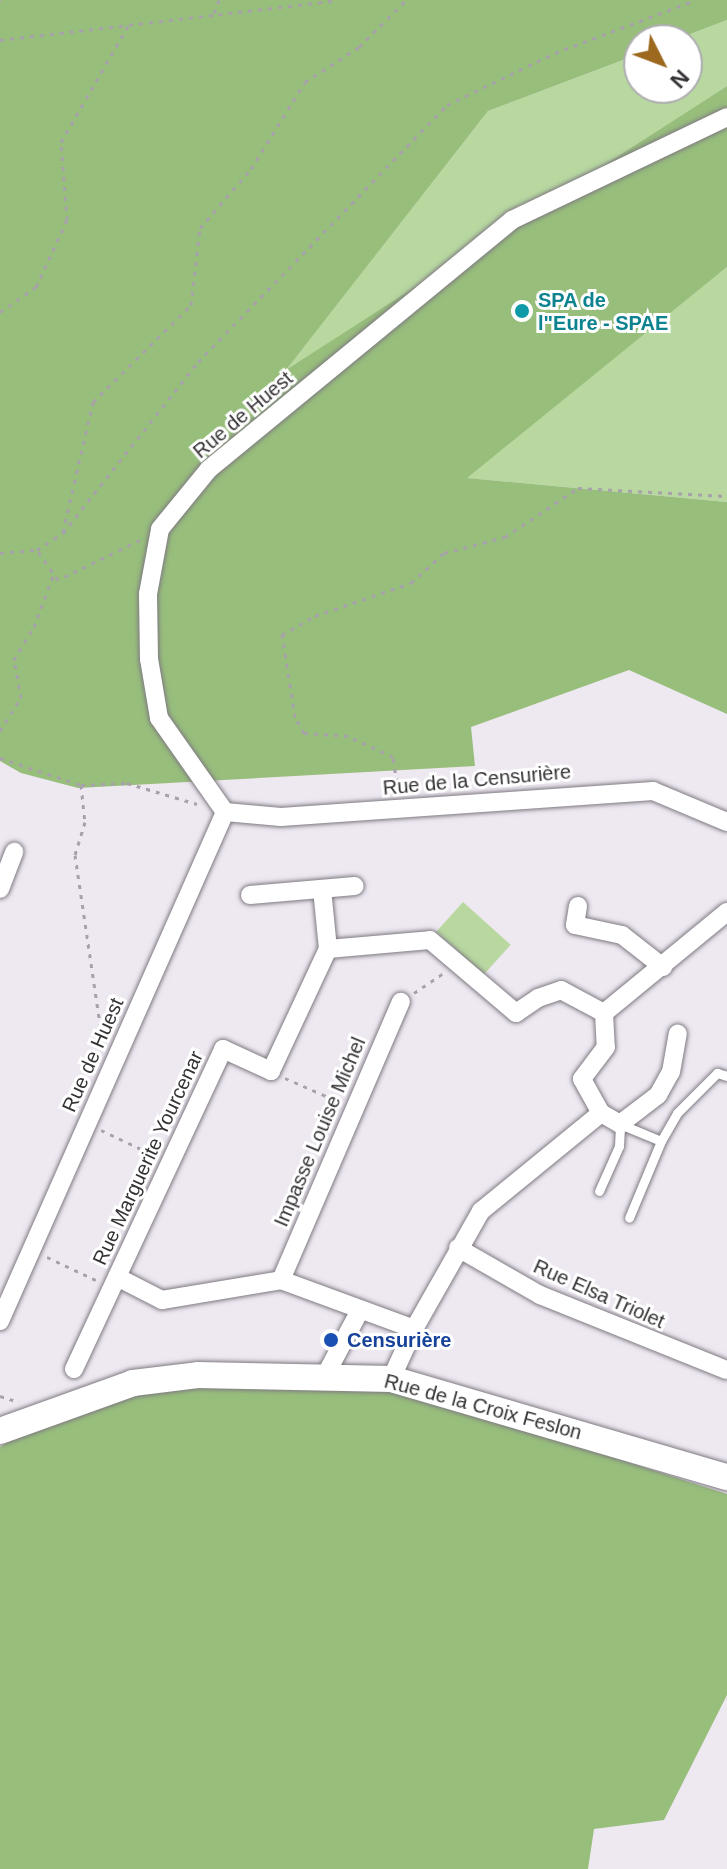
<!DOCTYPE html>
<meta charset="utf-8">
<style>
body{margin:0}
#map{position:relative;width:727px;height:1869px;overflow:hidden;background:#eee8f1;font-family:Arial,sans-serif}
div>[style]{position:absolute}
.green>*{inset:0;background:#b8d8a0;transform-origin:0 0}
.forest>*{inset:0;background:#98be7c}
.path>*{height:3px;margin-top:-1.5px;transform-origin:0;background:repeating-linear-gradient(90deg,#a7a2a9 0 4px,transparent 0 10px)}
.roads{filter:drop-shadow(0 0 2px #7f7a82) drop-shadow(0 0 2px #7f7a82)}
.lane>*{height:9px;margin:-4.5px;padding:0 4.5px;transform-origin:4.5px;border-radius:4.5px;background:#fff}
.street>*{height:18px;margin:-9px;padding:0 9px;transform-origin:9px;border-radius:9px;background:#fff}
.secondary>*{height:26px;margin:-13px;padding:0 13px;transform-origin:13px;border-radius:13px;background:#fff}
.dots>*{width:22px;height:22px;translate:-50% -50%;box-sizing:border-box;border:4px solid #fff;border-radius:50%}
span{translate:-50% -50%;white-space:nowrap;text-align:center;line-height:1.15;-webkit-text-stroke:6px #fff;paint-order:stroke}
.culture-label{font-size:20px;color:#0d838f;font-weight:700}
.left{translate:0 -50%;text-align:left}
.street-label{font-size:20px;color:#353236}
.transit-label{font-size:20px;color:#164399;font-weight:700}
.north{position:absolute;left:623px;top:24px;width:80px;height:80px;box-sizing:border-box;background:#fff;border:2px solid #aeadaf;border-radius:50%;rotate:132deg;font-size:22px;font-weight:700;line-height:32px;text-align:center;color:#353236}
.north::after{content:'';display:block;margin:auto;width:28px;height:36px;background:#9c691e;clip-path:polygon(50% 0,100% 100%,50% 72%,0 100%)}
</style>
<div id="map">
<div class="green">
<div style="clip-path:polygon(727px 20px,727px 86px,284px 372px,488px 111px,639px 54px,639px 88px,687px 88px,687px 40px,675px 40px)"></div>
<div style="clip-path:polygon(727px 267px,727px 502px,466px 478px)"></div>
<div style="left:463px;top:902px;width:64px;height:40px;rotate:42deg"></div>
</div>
<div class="forest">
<div style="clip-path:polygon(0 0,727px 0,727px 20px,675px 40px,639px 40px,639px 54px,488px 111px,286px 370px,727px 86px,727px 267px,467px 478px,727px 502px,727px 714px,629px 670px,471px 727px,475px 766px,78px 788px,21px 773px,0 761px)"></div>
<div style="clip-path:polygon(162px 1388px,368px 1389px,423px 1396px,727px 1494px,727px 1695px,664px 1820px,594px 1829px,588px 1869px,0 1869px,0 1447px,28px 1427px)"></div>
</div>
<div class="path">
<div style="left:0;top:1px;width:1px;rotate:-45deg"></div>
<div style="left:214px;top:13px;width:14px;rotate:-69deg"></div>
<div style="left:0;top:40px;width:340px;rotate:-6.7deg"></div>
<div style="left:0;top:312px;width:44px;rotate:-34.8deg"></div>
<div style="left:36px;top:287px;width:74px;rotate:-65.2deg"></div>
<div style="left:67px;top:220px;width:78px;rotate:-94.4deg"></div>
<div style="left:61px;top:142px;width:134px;rotate:-60deg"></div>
<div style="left:63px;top:532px;width:133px;rotate:-77deg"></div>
<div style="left:93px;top:402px;width:138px;rotate:-44.7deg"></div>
<div style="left:191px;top:305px;width:78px;rotate:-83.3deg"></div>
<div style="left:200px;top:228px;width:78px;rotate:-49.2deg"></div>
<div style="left:251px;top:169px;width:102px;rotate:-58.2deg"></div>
<div style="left:305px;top:82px;width:64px;rotate:-32.9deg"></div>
<div style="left:359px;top:47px;width:66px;rotate:-45deg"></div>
<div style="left:140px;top:540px;width:91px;rotate:154deg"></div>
<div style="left:58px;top:580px;width:37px;rotate:-125deg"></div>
<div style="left:37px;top:550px;width:31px;rotate:-33deg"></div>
<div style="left:63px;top:533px;width:218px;rotate:-51.7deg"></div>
<div style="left:198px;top:362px;width:358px;rotate:-45.9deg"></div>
<div style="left:447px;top:105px;width:120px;rotate:-25.7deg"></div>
<div style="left:555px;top:53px;width:150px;rotate:-20.7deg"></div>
<div style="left:0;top:553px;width:37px;rotate:-5deg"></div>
<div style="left:0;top:731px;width:39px;rotate:-58deg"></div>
<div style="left:21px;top:698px;width:39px;rotate:-100deg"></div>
<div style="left:14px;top:660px;width:39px;rotate:-59deg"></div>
<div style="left:34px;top:627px;width:58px;rotate:-69.7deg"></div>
<div style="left:0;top:758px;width:85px;rotate:18.4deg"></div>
<div style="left:81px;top:785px;width:46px;rotate:-2.5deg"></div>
<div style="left:127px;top:783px;width:73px;rotate:16.7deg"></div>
<div style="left:81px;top:785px;width:37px;rotate:84deg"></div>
<div style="left:85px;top:822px;width:34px;rotate:107deg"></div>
<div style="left:75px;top:855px;width:192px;rotate:81.6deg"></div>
<div style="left:398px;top:792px;width:35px;rotate:-98deg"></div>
<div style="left:393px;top:757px;width:50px;rotate:-155deg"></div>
<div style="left:348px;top:736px;width:44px;rotate:-176.1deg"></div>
<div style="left:304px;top:733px;width:18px;rotate:-119deg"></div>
<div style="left:295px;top:717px;width:83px;rotate:-99deg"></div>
<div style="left:282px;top:635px;width:38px;rotate:-30deg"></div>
<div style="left:315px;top:616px;width:102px;rotate:-19deg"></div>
<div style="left:411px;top:583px;width:45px;rotate:-42.3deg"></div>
<div style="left:444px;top:553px;width:63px;rotate:-14.7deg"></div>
<div style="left:505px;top:537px;width:88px;rotate:-33.9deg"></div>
<div style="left:578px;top:488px;width:149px;rotate:3.1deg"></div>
<div style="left:414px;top:993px;width:36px;rotate:-34deg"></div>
<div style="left:285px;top:1078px;width:60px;rotate:23.6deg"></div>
<div style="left:101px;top:1130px;width:61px;rotate:25.3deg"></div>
<div style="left:47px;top:1257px;width:56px;rotate:25.2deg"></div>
<div style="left:0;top:1396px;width:20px;rotate:18deg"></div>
</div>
<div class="roads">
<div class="lane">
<div style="left:661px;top:1141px;width:32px;rotate:-60deg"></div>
<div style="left:677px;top:1113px;width:57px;rotate:-45deg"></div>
<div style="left:717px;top:1073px;width:10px;rotate:17deg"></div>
<div style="left:599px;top:1191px;width:49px;rotate:-66deg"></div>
<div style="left:619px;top:1146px;width:22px;rotate:-87deg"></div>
<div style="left:620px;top:1124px;width:44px;rotate:22.5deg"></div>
<div style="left:661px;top:1141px;width:83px;rotate:112.6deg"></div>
</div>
<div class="street">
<div style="left:225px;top:812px;width:56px;rotate:5.1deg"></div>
<div style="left:281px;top:817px;width:373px;rotate:-4deg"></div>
<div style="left:653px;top:791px;width:80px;rotate:22.7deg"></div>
<div style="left:0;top:889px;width:40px;rotate:-69deg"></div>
<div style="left:322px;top:889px;width:60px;rotate:84.3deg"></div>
<div style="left:250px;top:895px;width:105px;rotate:-4.9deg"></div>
<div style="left:578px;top:906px;width:19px;rotate:99deg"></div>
<div style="left:575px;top:925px;width:48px;rotate:12deg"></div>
<div style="left:622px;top:935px;width:52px;rotate:38deg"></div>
<div style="left:328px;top:949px;width:102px;rotate:-5deg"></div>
<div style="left:430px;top:940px;width:113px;rotate:40.3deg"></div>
<div style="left:516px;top:1013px;width:27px;rotate:-34deg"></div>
<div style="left:538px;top:998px;width:24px;rotate:-19deg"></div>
<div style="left:561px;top:990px;width:49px;rotate:28.1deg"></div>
<div style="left:604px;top:1013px;width:34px;rotate:87deg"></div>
<div style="left:606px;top:1047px;width:40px;rotate:127deg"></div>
<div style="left:582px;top:1079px;width:39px;rotate:61deg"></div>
<div style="left:601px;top:1113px;width:22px;rotate:30deg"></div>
<div style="left:620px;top:1124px;width:48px;rotate:-37.3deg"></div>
<div style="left:658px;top:1095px;width:26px;rotate:-61deg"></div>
<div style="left:671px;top:1072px;width:39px;rotate:-80deg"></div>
<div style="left:604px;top:1013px;width:159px;rotate:-39.4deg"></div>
<div style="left:458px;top:1248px;width:95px;rotate:29.8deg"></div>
<div style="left:540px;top:1295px;width:201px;rotate:21.9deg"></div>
<div style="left:117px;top:1277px;width:51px;rotate:27.1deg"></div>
<div style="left:162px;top:1300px;width:121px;rotate:-9.5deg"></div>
<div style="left:281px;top:1280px;width:142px;rotate:20.2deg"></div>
<div style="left:414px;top:1329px;width:55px;rotate:114.7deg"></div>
<div style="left:281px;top:1280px;width:303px;rotate:-66.7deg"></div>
<div style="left:0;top:1321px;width:557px;rotate:-66.15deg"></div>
<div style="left:225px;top:812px;width:115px;rotate:-125.1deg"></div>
<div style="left:159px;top:718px;width:60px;rotate:-99.6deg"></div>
<div style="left:149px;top:659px;width:65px;rotate:-90.9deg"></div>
<div style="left:148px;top:594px;width:66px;rotate:-79.5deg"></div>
<div style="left:160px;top:529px;width:77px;rotate:-50.8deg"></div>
<div style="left:209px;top:469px;width:392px;rotate:-39.4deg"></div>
<div style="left:512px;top:220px;width:238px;rotate:-25.6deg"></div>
<div style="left:414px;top:1329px;width:136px;rotate:-60.4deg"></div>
<div style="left:481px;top:1211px;width:155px;rotate:-39.2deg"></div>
<div style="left:74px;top:1369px;width:353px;rotate:-65deg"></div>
<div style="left:223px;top:1049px;width:53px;rotate:24.6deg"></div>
<div style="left:271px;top:1071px;width:135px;rotate:-65deg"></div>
<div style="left:325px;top:1376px;width:72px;rotate:-62deg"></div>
</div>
<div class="secondary">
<div style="left:0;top:1431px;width:141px;rotate:-19.8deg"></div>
<div style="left:133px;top:1383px;width:65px;rotate:-7deg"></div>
<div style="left:198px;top:1375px;width:193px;rotate:1.2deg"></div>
<div style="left:391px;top:1379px;width:350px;rotate:16.3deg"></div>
</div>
</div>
<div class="dots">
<div style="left:522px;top:311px;background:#0f9aa8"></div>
<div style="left:331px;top:1340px;background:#1a4fb4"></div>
</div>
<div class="culture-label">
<span class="left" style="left:538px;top:312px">SPA de<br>l"Eure - SPAE</span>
</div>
<div class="street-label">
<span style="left:243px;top:415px;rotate:-40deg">Rue de Huest</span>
<span style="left:477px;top:780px;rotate:-5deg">Rue de la Censurière</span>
<span style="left:93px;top:1055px;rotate:-66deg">Rue de Huest</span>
<span style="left:320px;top:1132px;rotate:-67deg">Impasse Louise Michel</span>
<span style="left:148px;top:1158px;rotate:-65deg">Rue Marguerite Yourcenar</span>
<span style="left:599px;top:1294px;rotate:24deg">Rue Elsa Triolet</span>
<span style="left:483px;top:1407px;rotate:15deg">Rue de la Croix Feslon</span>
</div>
<div class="transit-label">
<span class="left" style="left:347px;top:1340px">Censurière</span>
</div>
<div class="north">N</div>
</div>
